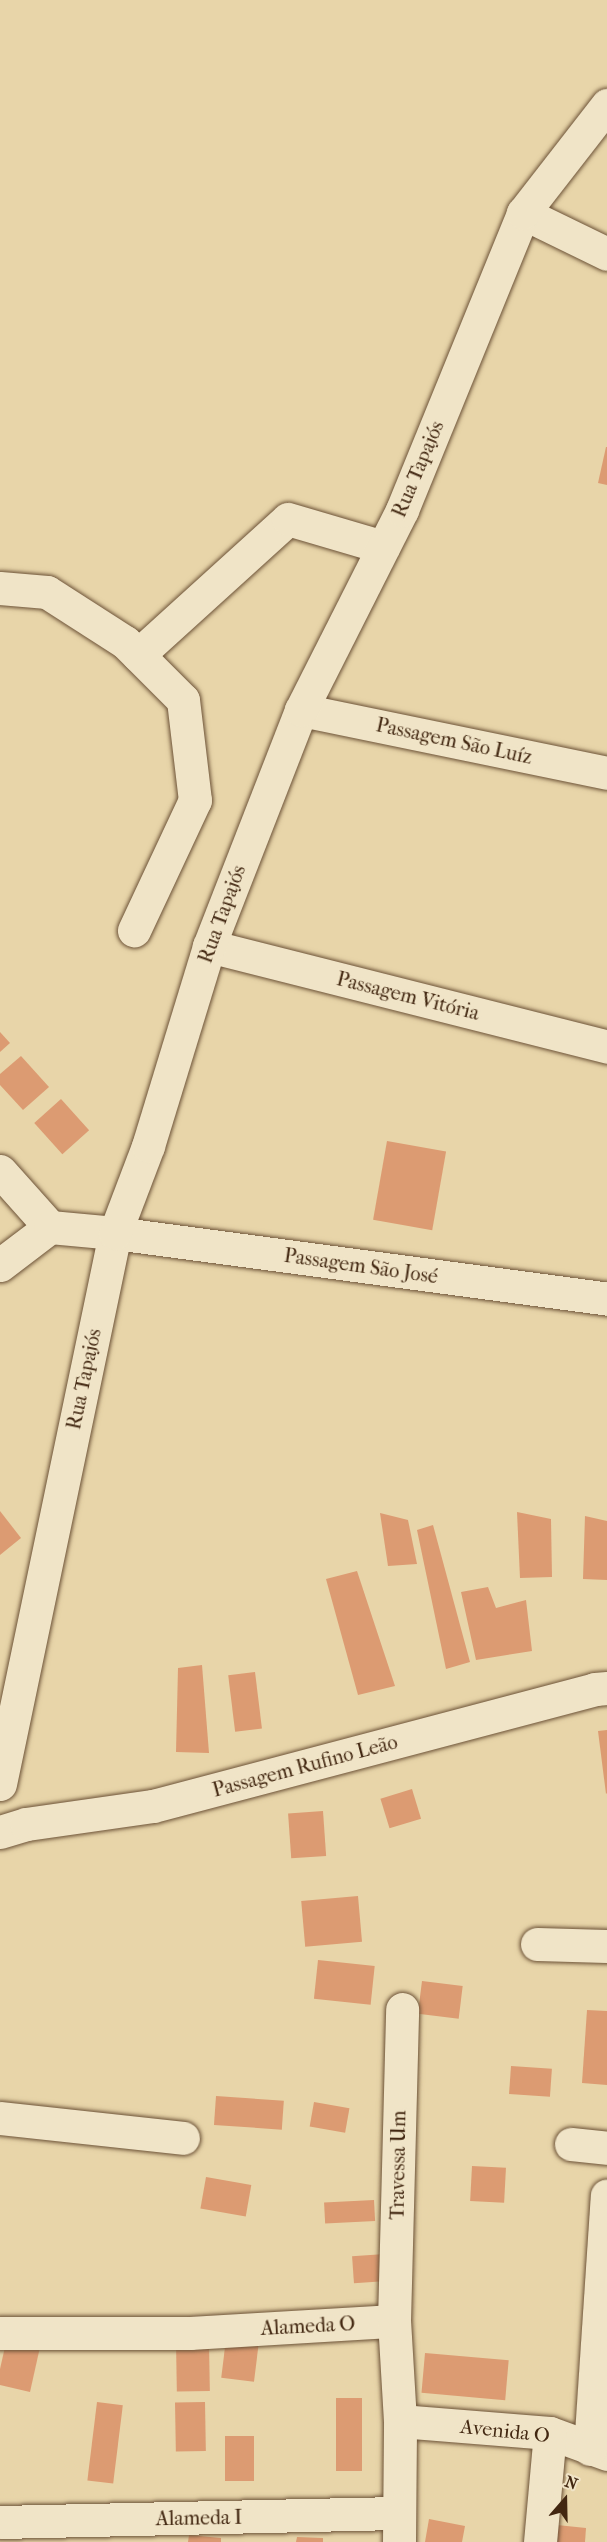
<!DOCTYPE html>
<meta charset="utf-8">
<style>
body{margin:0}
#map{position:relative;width:607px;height:2542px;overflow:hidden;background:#e8d5a9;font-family:"IM FELL French Canon",serif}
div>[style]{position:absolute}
.building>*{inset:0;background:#dc9b72;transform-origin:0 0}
.roads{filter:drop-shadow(0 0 2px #6c5237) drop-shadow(0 0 2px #6c5237)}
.minor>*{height:33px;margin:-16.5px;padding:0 16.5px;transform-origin:16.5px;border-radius:16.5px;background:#f0e4c7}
span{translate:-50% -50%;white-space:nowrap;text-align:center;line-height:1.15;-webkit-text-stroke:4.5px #f0e4c7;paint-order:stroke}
.street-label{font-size:20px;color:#422711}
.north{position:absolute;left:535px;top:2470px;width:60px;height:60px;-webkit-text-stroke:4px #f0e4c7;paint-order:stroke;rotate:20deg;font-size:16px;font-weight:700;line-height:24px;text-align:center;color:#422711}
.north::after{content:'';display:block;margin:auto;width:21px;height:27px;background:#422711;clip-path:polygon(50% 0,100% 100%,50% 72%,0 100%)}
</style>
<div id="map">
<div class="building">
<div style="clip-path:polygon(606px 447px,607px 447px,607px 485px,598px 483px)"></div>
<div style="clip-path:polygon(0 1032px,10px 1043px,0 1052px)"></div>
<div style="clip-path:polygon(21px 1056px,49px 1087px,23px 1110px,0 1085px,0 1074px)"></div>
<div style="left:61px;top:1099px;width:42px;height:36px;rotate:48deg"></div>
<div style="left:387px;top:1141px;width:60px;height:80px;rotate:10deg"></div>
<div style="clip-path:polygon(0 1511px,21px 1538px,0 1555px)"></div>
<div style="clip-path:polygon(517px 1512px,551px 1519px,552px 1577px,520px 1578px)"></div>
<div style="clip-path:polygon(380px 1513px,408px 1520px,417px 1564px,388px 1566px)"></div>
<div style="clip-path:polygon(585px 1516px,607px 1521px,607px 1580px,583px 1579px)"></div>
<div style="clip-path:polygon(433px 1525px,470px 1662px,446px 1669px,417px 1530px)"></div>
<div style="clip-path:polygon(357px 1571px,395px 1686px,358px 1695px,326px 1579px)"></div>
<div style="clip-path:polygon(488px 1587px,496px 1608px,526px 1600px,532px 1651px,476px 1660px,461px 1592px)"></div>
<div style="clip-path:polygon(202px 1665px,209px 1753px,176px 1752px,178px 1668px)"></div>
<div style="left:255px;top:1672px;width:57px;height:27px;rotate:83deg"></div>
<div style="clip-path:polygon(607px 1730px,607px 1793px,606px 1794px,598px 1731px)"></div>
<div style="left:412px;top:1789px;width:31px;height:33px;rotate:73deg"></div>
<div style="left:323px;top:1811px;width:45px;height:35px;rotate:86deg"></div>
<div style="left:358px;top:1896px;width:46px;height:57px;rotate:85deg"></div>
<div style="left:318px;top:1960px;width:57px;height:39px;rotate:6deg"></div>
<div style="left:422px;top:1981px;width:41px;height:33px;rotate:7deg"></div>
<div style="clip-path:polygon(587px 2010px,607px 2011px,607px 2085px,582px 2083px)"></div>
<div style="left:511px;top:2066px;width:41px;height:28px;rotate:4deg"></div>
<div style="left:216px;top:2096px;width:68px;height:29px;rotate:4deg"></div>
<div style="left:314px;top:2102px;width:36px;height:25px;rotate:10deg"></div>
<div style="left:472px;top:2166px;width:34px;height:35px;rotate:3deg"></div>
<div style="left:206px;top:2177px;width:46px;height:32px;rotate:10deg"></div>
<div style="left:374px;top:2200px;width:21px;height:50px;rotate:87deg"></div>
<div style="left:385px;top:2254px;width:27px;height:33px;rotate:86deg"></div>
<div style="clip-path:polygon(7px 2338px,40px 2347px,30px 2392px,0 2385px,0 2369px)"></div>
<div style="left:226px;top:2339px;width:33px;height:39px;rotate:7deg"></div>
<div style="left:209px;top:2342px;width:49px;height:33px;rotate:89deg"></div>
<div style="left:425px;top:2353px;width:84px;height:40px;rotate:5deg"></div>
<div style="left:336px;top:2398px;width:26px;height:73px"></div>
<div style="left:97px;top:2402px;width:26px;height:79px;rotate:7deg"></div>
<div style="left:205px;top:2402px;width:49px;height:30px;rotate:89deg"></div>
<div style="left:225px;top:2436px;width:29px;height:45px"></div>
<div style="clip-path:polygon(429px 2519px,465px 2526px,462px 2542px,425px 2542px)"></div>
<div style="clip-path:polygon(557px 2525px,586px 2528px,585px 2542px,555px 2542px)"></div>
<div style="clip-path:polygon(189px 2535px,221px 2538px,221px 2542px,188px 2542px)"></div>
<div style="clip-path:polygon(297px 2537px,323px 2538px,323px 2542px,296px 2542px)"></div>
</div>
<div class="roads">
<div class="minor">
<div style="left:523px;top:213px;width:93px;rotate:26deg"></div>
<div style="left:0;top:588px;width:47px;rotate:4.9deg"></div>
<div style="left:47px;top:592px;width:93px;rotate:32.7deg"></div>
<div style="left:125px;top:642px;width:82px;rotate:45deg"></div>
<div style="left:183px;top:700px;width:101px;rotate:83.2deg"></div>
<div style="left:195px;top:800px;width:144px;rotate:115.1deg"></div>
<div style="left:138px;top:655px;width:202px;rotate:-42.2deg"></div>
<div style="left:288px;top:519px;width:99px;rotate:16.4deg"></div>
<div style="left:301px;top:710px;width:312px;rotate:11.6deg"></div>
<div style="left:209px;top:946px;width:411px;rotate:14.2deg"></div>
<div style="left:0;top:1171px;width:75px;rotate:48.2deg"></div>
<div style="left:0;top:1265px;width:63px;rotate:-37.2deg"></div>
<div style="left:50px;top:1227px;width:65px;rotate:5.3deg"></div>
<div style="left:115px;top:1233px;width:496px;rotate:7.6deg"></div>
<div style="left:0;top:1784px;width:563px;rotate:-78.21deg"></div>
<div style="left:115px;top:1233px;width:93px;rotate:-69.2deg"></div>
<div style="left:148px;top:1146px;width:209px;rotate:-73deg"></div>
<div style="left:209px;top:946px;width:253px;rotate:-68.7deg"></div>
<div style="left:301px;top:710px;width:224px;rotate:-63.2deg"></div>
<div style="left:402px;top:510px;width:321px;rotate:-67.8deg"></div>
<div style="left:523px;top:213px;width:137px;rotate:-52.1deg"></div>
<div style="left:0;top:1832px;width:27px;rotate:-17deg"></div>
<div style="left:26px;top:1824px;width:128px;rotate:-8.1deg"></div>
<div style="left:153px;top:1806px;width:457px;rotate:-14.8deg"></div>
<div style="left:595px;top:1689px;width:12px;rotate:-5deg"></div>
<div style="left:537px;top:1944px;width:70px;rotate:1.6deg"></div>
<div style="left:0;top:2118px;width:184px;rotate:6.2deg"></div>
<div style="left:571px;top:2144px;width:36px;rotate:6deg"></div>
<div style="left:0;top:2333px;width:190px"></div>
<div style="left:190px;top:2333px;width:204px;rotate:-3.4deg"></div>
<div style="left:400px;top:2421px;width:150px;rotate:4.6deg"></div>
<div style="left:550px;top:2433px;width:61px;rotate:20.2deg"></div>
<div style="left:590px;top:2449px;width:254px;rotate:-86.2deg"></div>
<div style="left:0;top:2522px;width:398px;rotate:-1.3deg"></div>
<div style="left:399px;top:2542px;width:121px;rotate:-89.5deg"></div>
<div style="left:400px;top:2421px;width:100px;rotate:-93.4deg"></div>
<div style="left:394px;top:2321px;width:312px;rotate:-88.5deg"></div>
<div style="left:540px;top:2542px;width:109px;rotate:-84.8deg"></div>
</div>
</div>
<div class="street-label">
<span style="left:418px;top:469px;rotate:-67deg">Rua Tapajós</span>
<span style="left:454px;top:741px;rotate:12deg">Passagem São Luíz</span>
<span style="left:222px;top:914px;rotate:-70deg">Rua Tapajós</span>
<span style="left:408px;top:996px;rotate:14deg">Passagem Vitória</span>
<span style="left:361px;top:1266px;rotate:8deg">Passagem São José</span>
<span style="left:84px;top:1379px;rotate:-78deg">Rua Tapajós</span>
<span style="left:305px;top:1766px;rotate:-15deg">Passagem Rufino Leão</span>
<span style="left:398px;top:2165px;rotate:-89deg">Travessa Um</span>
<span style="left:308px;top:2326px;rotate:-3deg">Alameda O</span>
<span style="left:505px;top:2431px;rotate:6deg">Avenida O</span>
<span style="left:199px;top:2518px;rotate:-1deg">Alameda I</span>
</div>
<div class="north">N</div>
</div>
